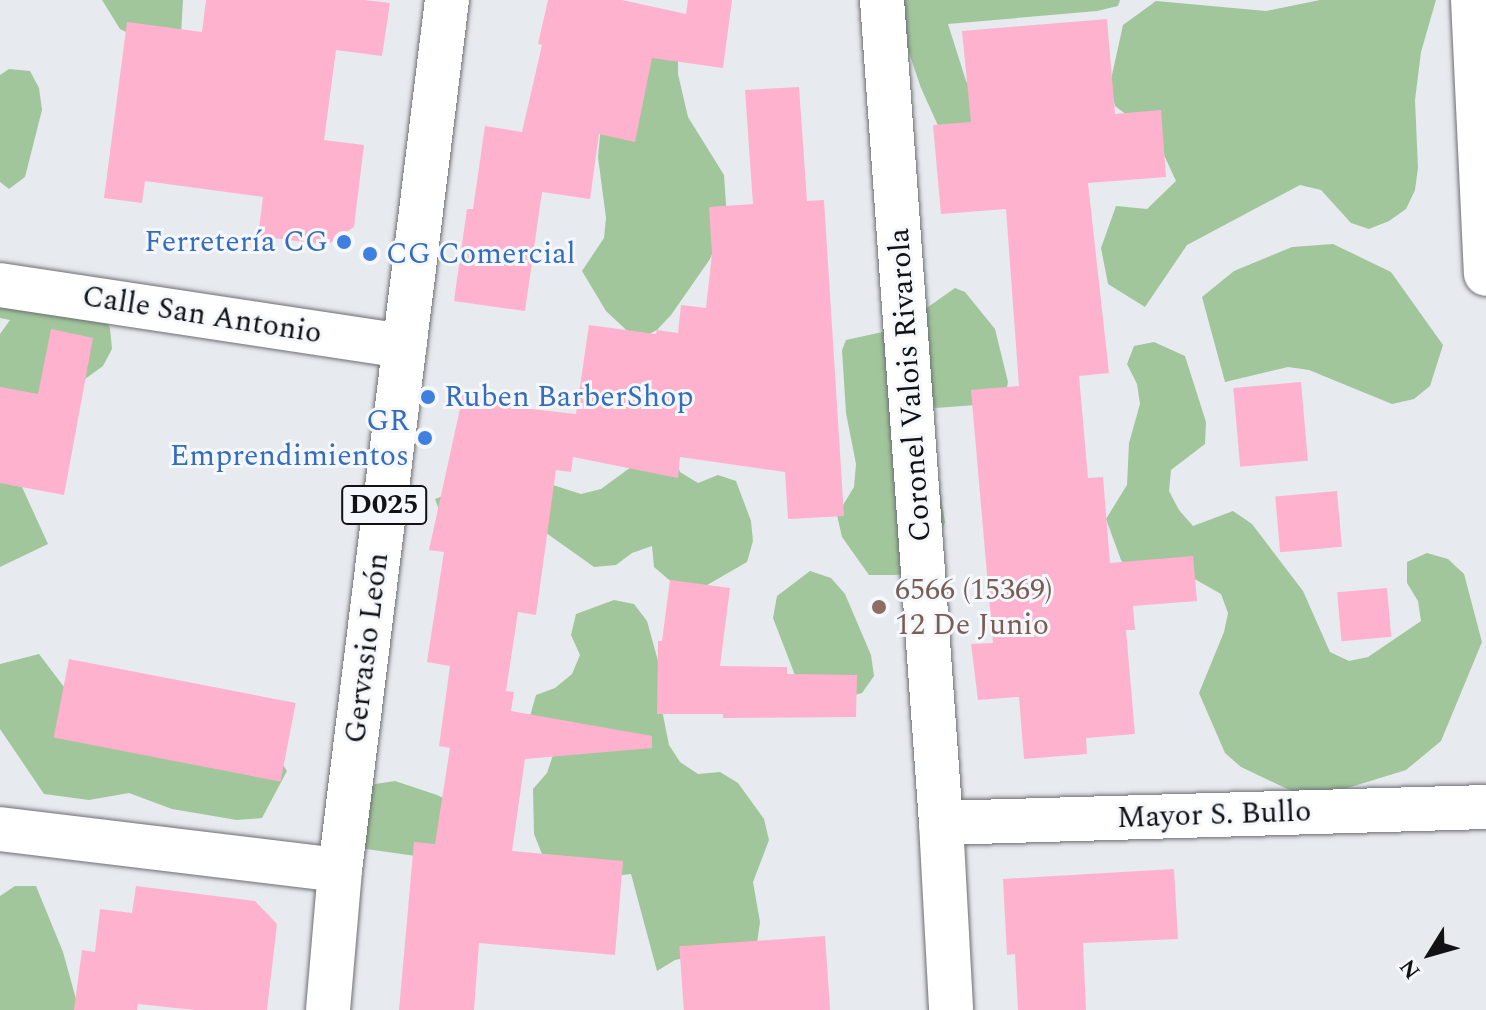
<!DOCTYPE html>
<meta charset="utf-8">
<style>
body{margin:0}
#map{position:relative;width:1486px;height:1010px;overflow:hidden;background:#e7eaee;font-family:Spectral,serif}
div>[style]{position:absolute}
.green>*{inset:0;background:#a2c69c}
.building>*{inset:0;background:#ffb2ce;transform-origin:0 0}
.roads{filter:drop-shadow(0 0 2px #6c6f73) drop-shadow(0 0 2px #6c6f73)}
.minor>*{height:44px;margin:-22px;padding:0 22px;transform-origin:22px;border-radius:22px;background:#fff}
.primary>*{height:44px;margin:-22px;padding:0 22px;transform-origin:22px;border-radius:22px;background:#fff}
.dots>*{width:22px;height:22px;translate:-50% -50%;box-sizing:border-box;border:4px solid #f4f7fb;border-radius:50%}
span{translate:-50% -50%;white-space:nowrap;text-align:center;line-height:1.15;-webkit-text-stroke:6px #f4f7fb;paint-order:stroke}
.shield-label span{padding:2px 6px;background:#f4f7fb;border:2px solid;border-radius:6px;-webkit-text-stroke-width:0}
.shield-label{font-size:28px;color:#101213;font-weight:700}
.shop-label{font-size:30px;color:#366cbe}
.right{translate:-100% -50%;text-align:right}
.left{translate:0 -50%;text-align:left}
.street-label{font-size:30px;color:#101213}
.education-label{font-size:30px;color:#785e54}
.north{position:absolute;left:1390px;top:914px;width:80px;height:80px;-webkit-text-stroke:6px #f4f7fb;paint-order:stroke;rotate:233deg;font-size:22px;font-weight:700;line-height:32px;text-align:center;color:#101213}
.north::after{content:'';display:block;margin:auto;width:28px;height:36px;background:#101213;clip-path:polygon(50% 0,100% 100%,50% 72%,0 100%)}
</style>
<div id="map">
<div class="green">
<div style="clip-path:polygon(102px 0,183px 0,181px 34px,140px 39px,120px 29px)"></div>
<div style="clip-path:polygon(891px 0,1120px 0,1118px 6px,1097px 11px,948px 24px,966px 81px,973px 89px,1056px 115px,940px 130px,921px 88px)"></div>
<div style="clip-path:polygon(1320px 0,1436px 0,1421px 52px,1415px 100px,1418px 168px,1415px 190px,1406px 209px,1389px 221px,1369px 229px,1351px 223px,1321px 190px,1300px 185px,1187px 245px,1145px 307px,1108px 284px,1101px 248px,1116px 206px,1147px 209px,1176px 181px,1151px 127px,1131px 118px,1115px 106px,1110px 84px,1123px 25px,1156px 1px,1266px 11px)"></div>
<div style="clip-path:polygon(599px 51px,678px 52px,678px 74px,688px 117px,724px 175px,727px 219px,710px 259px,671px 315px,657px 330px,637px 340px,606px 311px,582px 271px,604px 238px,606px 218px,598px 157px,602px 114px)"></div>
<div style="clip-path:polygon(9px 69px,30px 71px,39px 88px,42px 110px,25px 177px,9px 189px,0 182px,0 75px)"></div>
<div style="clip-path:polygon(1333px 244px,1391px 272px,1443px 345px,1430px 386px,1414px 399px,1392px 404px,1309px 370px,1288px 367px,1225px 382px,1202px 297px,1234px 271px,1292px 247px)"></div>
<div style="clip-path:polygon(0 273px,101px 307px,110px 328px,112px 349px,103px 366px,67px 392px,0 399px,0 334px,10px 320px,0 318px)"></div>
<div style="clip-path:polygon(955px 288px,965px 292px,995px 329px,1008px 382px,1006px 393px,976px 405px,935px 408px,931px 399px,921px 312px)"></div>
<div style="clip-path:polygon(887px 331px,933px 447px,945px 522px,933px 554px,907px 574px,894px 575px,869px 575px,842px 537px,837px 515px,854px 487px,856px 464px,846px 413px,842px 350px,846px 340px)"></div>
<div style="clip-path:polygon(1154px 342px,1185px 356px,1206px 422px,1205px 444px,1171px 470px,1169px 491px,1179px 510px,1193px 526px,1233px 511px,1252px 524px,1303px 591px,1330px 652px,1349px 661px,1368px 657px,1421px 621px,1418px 601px,1407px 583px,1407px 562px,1427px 553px,1448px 559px,1464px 574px,1482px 642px,1441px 741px,1406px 770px,1341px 790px,1296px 793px,1241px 767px,1225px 753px,1199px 693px,1224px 632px,1228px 613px,1221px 594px,1184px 573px,1145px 591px,1121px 560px,1106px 519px,1127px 485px,1129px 443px,1140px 404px,1137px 384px,1127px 364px,1134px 346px)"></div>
<div style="clip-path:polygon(0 439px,48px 544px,0 567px)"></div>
<div style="clip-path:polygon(653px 451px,673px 452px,680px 472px,698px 483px,718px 475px,736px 481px,751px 521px,753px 541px,747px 562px,688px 596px,654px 567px,652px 546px,632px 553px,616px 565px,594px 567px,542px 530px,442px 518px,435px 499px,476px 484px,537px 480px,581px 494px,601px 489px)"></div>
<div style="clip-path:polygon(810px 571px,831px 578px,845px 594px,871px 655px,874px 676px,862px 693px,823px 704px,803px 696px,773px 618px,777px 596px)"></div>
<div style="clip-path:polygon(614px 600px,634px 604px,647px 621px,658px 661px,661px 705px,669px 745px,680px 762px,698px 774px,720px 772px,738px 783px,764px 819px,769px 840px,753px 882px,760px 922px,757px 943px,675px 960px,657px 971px,631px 874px,574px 881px,542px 854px,534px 834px,533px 789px,547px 773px,554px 752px,530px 716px,536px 695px,555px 688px,572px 674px,580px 655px,571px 635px,576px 614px)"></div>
<div style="clip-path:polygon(39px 654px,64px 687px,262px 734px,287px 771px,262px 818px,237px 820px,172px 809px,129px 793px,89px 800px,44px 794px,0 729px,0 664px)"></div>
<div style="clip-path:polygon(395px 781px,437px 795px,478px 815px,480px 865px,359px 848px,344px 810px,375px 784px)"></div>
<div style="clip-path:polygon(15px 886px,36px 886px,63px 952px,79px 1010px,0 1010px,0 896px)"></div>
</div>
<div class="building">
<div style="clip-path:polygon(206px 0,364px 0,390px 3px,382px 56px,336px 50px,324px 140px,364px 145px,354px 227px,327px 245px,258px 236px,263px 197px,145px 181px,142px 203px,104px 198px,127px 22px,202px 32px)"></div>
<div style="clip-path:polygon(548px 0,622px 0,686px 14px,688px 0,732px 0,723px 68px,652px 58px,635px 142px,599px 134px,590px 199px,542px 192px,525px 311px,454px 301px,467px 209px,473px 209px,485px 126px,522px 132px,542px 45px,538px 44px)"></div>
<div style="clip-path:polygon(1107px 19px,1115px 114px,1161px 110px,1166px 177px,1088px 183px,1109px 373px,1079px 376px,1088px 478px,1103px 477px,1110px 563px,1193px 556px,1197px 601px,1133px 606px,1135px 630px,1126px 630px,1135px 734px,1086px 738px,1087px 754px,1024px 759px,1019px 697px,978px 700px,971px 644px,993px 643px,971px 390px,1019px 386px,1006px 209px,941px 214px,933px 125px,971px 122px,962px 31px)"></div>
<div style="clip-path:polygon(799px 87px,807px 201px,824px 200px,844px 516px,788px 519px,785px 472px,680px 457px,678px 478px,573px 457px,571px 472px,556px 470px,536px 615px,518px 612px,506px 691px,514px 692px,511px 711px,652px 736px,652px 748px,525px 759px,512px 851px,623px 861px,615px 955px,479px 943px,474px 1010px,399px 1010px,414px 842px,435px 844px,450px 748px,439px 746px,450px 666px,427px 662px,444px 552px,429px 550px,463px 395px,522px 408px,576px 414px,589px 325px,656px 334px,657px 330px,678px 333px,681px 305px,706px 308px,712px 254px,709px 207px,753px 204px,745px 90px)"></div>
<div style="clip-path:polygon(51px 329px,93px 338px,64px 495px,0 483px,0 387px,38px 394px)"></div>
<div style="left:1301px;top:382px;width:79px;height:68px;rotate:85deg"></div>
<div style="left:1337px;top:491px;width:56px;height:62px;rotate:85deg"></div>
<div style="clip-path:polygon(670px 580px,730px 588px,720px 666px,787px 667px,787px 674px,857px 675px,856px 717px,723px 718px,723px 714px,657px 714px,658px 641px,662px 641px)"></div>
<div style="left:1387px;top:588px;width:49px;height:50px;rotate:85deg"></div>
<div style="left:69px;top:659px;width:231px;height:80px;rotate:11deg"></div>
<div style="clip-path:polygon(1174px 869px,1178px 939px,1083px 943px,1086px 1010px,1018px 1010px,1015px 954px,1007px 955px,1003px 879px)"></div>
<div style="clip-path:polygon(136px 886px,255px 901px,277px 924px,267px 1010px,195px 1010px,138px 1004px,137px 1010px,74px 1010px,82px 950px,95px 952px,100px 909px,132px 913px)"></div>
<div style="left:825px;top:936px;width:74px;height:146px;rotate:86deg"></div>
</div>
<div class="roads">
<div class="minor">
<div style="left:882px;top:0;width:825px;rotate:85.9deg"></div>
<div style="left:941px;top:823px;width:187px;rotate:86.9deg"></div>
<div style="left:1473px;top:0;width:274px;rotate:87.3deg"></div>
<div style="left:0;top:285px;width:409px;rotate:8.6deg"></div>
<div style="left:941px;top:823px;width:545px;rotate:-1.68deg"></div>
<div style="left:0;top:829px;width:342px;rotate:6.9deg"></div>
</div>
<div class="primary">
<div style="left:328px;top:1010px;width:141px;rotate:-85.1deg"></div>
<div style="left:340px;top:870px;width:877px;rotate:-82.99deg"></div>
</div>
</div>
<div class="dots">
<div style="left:344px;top:242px;background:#3f7fe0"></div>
<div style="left:370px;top:254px;background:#3f7fe0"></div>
<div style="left:428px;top:397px;background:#3f7fe0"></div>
<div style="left:425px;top:438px;background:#3f7fe0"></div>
<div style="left:879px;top:607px;background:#8d6e63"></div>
</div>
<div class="shield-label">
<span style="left:384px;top:505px">D025</span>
</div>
<div class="shop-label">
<span class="right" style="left:328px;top:242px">Ferretería CG</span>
<span class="left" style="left:386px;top:254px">CG Comercial</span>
<span class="left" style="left:444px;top:397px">Ruben BarberShop</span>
<span class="right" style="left:409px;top:438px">GR<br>Emprendimientos</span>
</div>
<div class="street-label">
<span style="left:202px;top:315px;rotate:9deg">Calle San Antonio</span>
<span style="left:910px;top:385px;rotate:-94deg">Coronel Valois Rivarola</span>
<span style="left:367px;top:648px;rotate:-83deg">Gervasio León</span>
<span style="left:1214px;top:815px;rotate:-2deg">Mayor S. Bullo</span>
</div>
<div class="education-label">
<span class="left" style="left:895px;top:607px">6566 (15369)<br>12 De Junio</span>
</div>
<div class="north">N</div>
</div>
